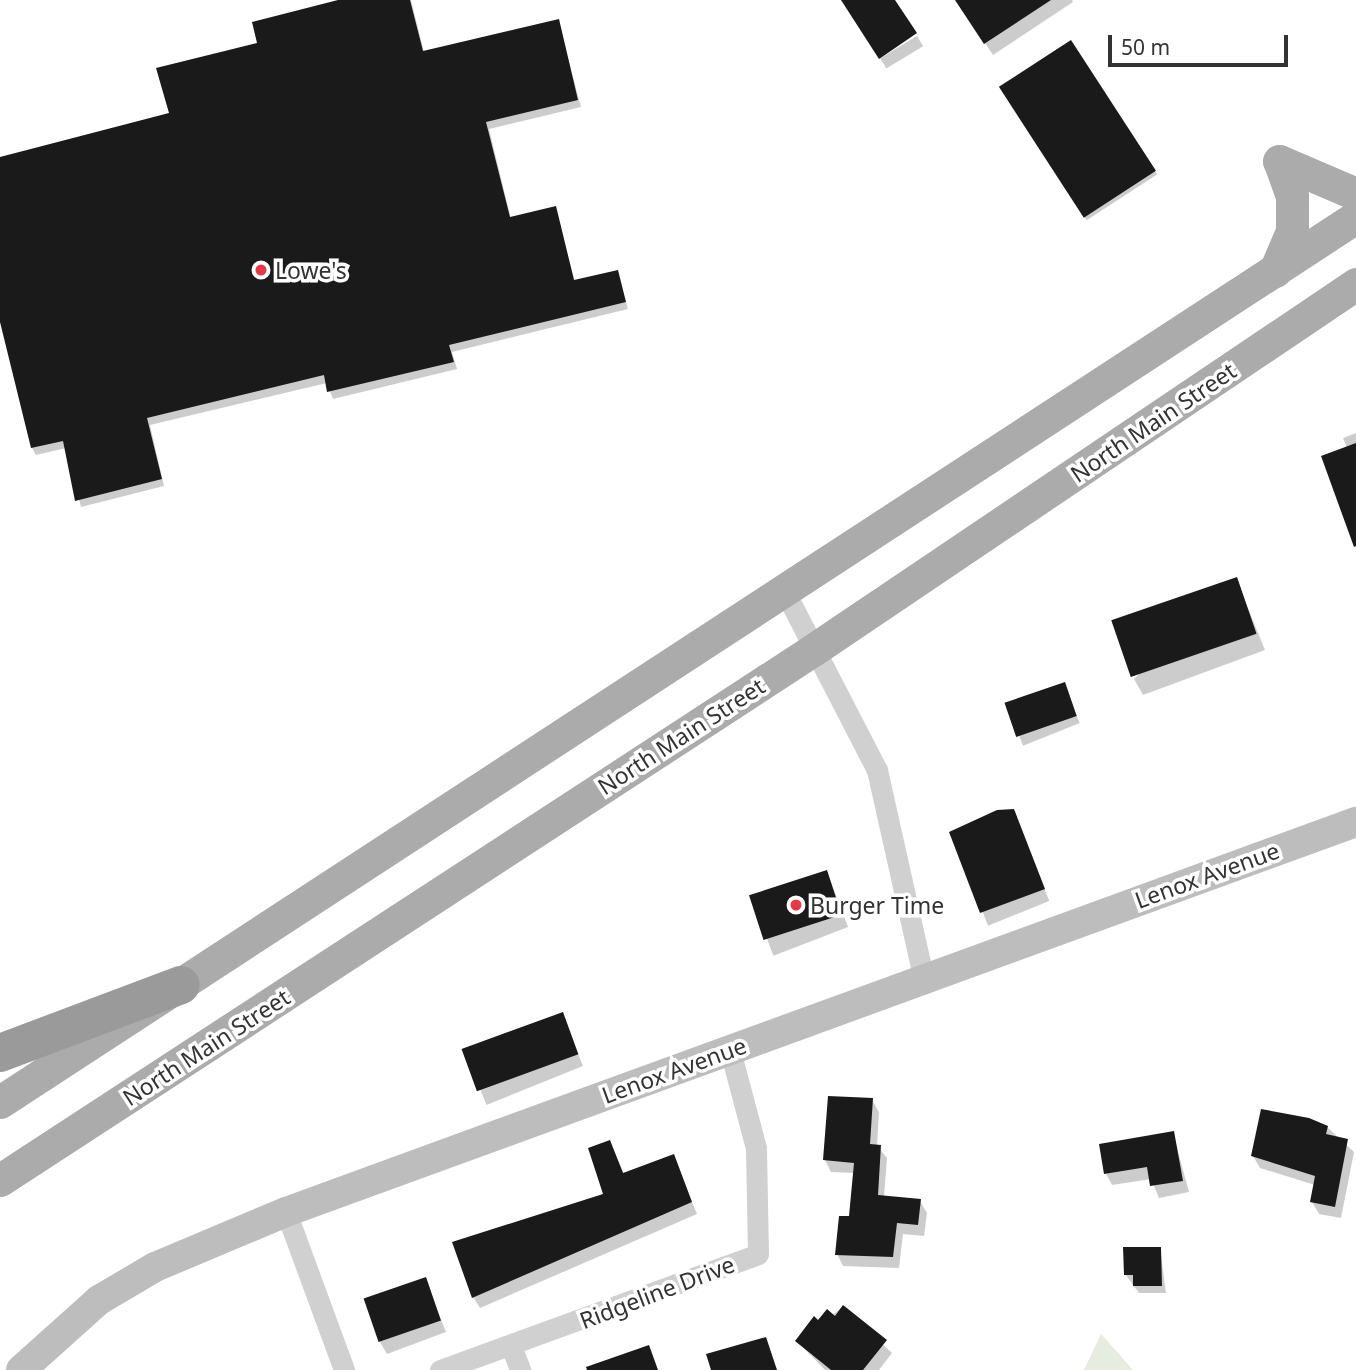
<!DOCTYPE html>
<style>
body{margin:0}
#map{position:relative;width:1356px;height:1370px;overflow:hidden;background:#fff;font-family:"Noto Sans",sans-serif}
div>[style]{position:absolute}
.green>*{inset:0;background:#e6ecdf}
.shadow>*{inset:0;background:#0003;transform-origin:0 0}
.building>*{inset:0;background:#1a1a1a;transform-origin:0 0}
.street>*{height:21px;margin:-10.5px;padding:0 10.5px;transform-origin:10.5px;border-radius:10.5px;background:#d0d0d0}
.secondary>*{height:30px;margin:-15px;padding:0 15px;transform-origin:15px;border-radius:15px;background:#bdbdbd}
.primary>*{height:33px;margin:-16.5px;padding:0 16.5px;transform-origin:16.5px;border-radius:16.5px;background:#ababab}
.highway>*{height:38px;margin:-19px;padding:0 19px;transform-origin:19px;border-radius:19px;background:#9a9a9a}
.dots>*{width:19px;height:19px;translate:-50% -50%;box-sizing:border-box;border:4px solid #fff;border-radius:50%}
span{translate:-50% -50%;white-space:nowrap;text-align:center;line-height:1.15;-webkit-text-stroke:7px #fff;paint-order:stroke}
.poi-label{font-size:23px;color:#333}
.left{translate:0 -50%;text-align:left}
.street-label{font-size:23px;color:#333}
.scale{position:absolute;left:1108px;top:35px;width:180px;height:32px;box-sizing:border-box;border:4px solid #333;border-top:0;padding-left:9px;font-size:21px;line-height:24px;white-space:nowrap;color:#333;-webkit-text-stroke:5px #fff;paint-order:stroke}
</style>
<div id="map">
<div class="green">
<div style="clip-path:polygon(1101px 1334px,1133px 1370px,1084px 1370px)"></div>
</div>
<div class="shadow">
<div style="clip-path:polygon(345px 0,411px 0,424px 52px,558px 21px,581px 107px,489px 129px,511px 219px,555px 208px,575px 282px,617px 272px,628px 309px,452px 352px,457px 369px,333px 399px,327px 383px,150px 425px,164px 486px,81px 507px,66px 448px,36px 455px,32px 448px,0 314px,0 158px,171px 114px,259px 44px)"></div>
<div style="clip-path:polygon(972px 0,1072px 0,1073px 2px,993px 55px,968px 18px)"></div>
<div style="left:917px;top:36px;width:12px;height:43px;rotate:59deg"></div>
<div style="left:1071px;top:42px;width:158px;height:84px;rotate:57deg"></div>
<div style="clip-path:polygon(1356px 433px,1356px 548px,1323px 457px,1347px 448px,1343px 438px)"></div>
<div style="clip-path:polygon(1236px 579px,1265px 650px,1143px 695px,1134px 679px)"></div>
<div style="left:1064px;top:684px;width:42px;height:61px;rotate:68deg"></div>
<div style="left:1013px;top:811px;width:97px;height:66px;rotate:68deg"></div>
<div style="left:827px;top:872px;width:59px;height:80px;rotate:69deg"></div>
<div style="left:562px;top:1014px;width:56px;height:104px;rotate:68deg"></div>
<div style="clip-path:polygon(872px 1100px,879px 1112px,877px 1146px,887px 1158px,884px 1197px,920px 1201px,927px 1213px,924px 1236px,903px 1234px,899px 1268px,843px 1266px,837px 1254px,850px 1218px,855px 1173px,831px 1172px,825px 1160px)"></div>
<div style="clip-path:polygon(1327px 1127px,1354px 1152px,1341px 1218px,1319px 1214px,1312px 1202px,1315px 1185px,1260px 1168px,1253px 1156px)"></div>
<div style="clip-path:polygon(1173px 1133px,1189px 1192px,1159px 1198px,1151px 1179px,1112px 1185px,1106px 1174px)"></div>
<div style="clip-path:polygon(610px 1142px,624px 1174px,673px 1156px,697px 1214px,480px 1308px,473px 1297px,605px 1195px)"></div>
<div style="clip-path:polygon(1160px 1248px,1166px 1293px,1139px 1293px,1125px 1274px)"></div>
<div style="clip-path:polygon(425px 1279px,446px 1332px,387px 1354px,380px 1342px)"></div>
<div style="clip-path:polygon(843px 1307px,892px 1353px,879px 1370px,825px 1370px,797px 1341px)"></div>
</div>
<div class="building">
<div style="clip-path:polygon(338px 0,410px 0,423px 51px,559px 19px,578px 100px,486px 122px,510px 217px,556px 206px,574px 280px,618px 270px,626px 302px,449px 345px,454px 362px,327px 392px,324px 375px,147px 418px,162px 479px,75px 501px,63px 441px,31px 448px,0 322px,0 157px,169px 113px,156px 68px,257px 43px,252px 22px)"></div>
<div style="clip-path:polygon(841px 0,895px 0,917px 33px,879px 59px)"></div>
<div style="clip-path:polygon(955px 0,1051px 0,984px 44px)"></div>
<div style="left:1071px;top:40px;width:156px;height:86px;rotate:57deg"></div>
<div style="clip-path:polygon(1356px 443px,1356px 546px,1354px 547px,1321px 456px)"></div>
<div style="left:1237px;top:577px;width:60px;height:133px;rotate:71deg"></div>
<div style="left:1065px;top:682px;width:36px;height:64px;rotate:71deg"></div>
<div style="clip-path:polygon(1014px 809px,1045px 889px,980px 913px,949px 832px,997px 810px)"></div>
<div style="left:827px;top:870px;width:47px;height:82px;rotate:72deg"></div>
<div style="left:563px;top:1012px;width:45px;height:108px;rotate:70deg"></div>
<div style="clip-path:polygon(828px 1096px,873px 1098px,870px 1144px,881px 1145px,878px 1195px,921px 1199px,918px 1225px,897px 1223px,893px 1257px,835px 1255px,839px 1216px,849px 1216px,854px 1163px,823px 1160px)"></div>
<div style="clip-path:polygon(1261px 1109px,1309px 1118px,1328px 1126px,1326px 1134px,1348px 1139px,1335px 1207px,1310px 1202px,1315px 1176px,1251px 1156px)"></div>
<div style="clip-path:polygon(1174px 1131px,1183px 1181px,1150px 1186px,1147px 1167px,1104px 1174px,1099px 1144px)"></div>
<div style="clip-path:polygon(610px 1140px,623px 1173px,674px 1154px,692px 1202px,472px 1298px,452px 1242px,603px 1194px,588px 1148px)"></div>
<div style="clip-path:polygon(1123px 1247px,1161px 1247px,1162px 1286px,1133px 1286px,1133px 1275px,1124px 1275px)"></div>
<div style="left:426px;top:1277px;width:46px;height:66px;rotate:71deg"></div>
<div style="clip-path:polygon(843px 1305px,887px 1340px,863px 1370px,831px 1370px,795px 1341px,814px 1316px,818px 1320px,827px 1309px,835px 1316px)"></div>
<div style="clip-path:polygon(766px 1337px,777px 1370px,711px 1370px,706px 1354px)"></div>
<div style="clip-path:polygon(649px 1345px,658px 1370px,587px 1370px,586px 1367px)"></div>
</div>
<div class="street">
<div style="left:783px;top:588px;width:205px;rotate:62.7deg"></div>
<div style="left:877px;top:770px;width:211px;rotate:77.4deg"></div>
<div style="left:286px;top:1212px;width:168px;rotate:69.8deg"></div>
<div style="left:511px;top:1346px;width:26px;rotate:69deg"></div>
<div style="left:440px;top:1370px;width:338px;rotate:-20deg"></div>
<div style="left:758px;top:1254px;width:106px;rotate:-91.1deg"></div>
<div style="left:756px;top:1148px;width:101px;rotate:-104.9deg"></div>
</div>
<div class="secondary">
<div style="left:21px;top:1370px;width:105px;rotate:-41.9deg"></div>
<div style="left:99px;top:1300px;width:65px;rotate:-30.5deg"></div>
<div style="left:155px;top:1267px;width:142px;rotate:-22.8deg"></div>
<div style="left:286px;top:1212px;width:1139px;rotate:-20.03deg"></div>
</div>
<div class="primary">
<div style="left:1279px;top:161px;width:84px;rotate:23.2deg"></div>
<div style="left:1275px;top:271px;width:43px;rotate:-67deg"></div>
<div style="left:1292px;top:231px;width:35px;rotate:-90deg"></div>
<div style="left:1292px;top:196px;width:37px;rotate:-110deg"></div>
<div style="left:0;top:1102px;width:1619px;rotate:-33.13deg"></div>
<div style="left:0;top:1180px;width:970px;rotate:-33.1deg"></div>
<div style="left:813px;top:650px;width:655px;rotate:-33.98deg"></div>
</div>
<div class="highway">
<div style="left:0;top:1053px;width:193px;rotate:-20.6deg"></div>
</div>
<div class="dots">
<div style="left:261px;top:270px;background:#e63946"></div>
<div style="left:796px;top:905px;background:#e63946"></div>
</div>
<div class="poi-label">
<span class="left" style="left:275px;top:270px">Lowe's</span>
<span class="left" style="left:810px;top:905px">Burger Time</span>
</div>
<div class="street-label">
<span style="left:1153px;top:422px;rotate:-34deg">North Main Street</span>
<span style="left:681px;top:736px;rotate:-33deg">North Main Street</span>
<span style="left:1207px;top:875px;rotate:-20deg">Lenox Avenue</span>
<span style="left:206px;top:1047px;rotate:-33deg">North Main Street</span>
<span style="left:674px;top:1070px;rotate:-20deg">Lenox Avenue</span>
<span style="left:657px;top:1292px;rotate:-21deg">Ridgeline Drive</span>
</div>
<div class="scale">50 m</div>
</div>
